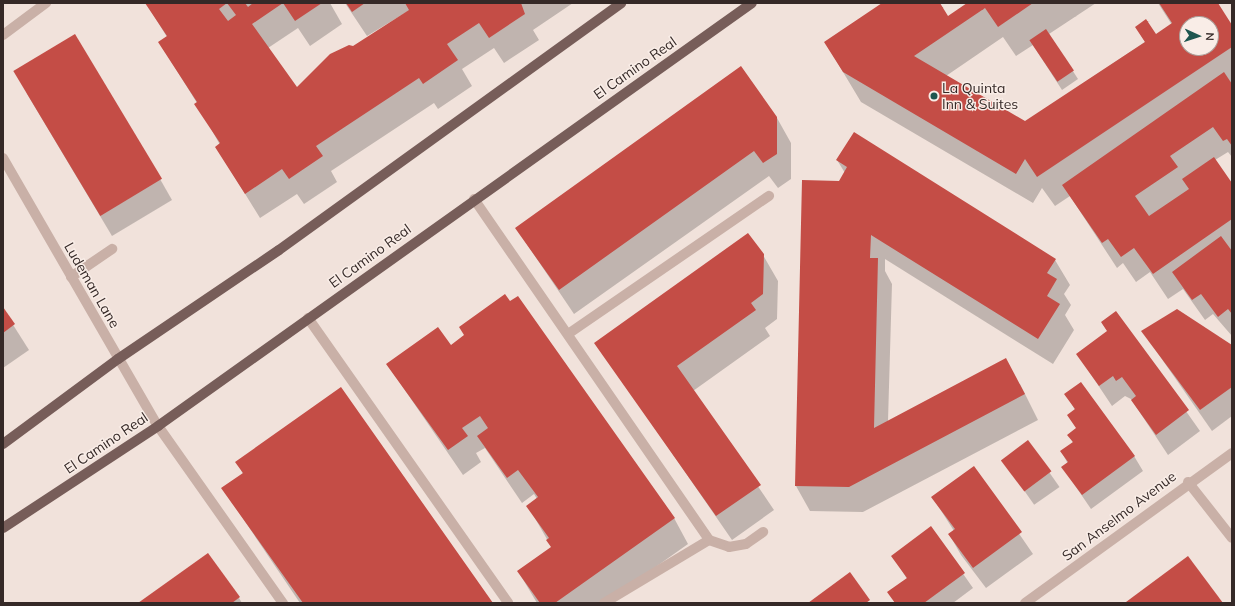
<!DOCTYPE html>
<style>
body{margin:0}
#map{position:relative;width:1235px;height:606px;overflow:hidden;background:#f1e2db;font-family:Mulish,sans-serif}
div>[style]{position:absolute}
.shadow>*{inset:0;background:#0003;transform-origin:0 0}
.building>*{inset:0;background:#c44d46;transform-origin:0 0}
.service>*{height:10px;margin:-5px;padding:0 5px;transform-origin:5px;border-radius:5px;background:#c9b0a7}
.minor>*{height:10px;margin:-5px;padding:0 5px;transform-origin:5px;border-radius:5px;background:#c9b0a7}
.tertiary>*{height:10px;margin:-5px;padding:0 5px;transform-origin:5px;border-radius:5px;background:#c9b0a7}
.primary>*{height:10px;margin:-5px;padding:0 5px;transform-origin:5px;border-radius:5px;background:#775d59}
.dots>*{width:11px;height:11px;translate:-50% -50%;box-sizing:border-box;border:2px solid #f9ede7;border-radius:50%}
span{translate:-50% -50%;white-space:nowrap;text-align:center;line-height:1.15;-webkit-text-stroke:3px #f9ede7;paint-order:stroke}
.street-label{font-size:14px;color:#352927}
.poi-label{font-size:14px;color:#352927}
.left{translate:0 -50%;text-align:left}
.frame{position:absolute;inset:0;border:4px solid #352927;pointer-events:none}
.north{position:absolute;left:1179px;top:16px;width:40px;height:40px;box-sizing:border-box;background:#f9ede7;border:1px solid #ab9f9a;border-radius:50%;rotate:93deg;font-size:11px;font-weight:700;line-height:16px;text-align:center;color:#352927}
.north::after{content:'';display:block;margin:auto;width:14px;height:18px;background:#1e564f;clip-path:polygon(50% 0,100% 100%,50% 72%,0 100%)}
</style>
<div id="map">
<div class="shadow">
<div style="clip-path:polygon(146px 3px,330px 3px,342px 24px,310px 46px,298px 28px,268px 48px,296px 88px,410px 10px,367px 36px,345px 3px,573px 3px,533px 30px,539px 40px,504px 63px,494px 48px,462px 69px,472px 86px,438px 109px,434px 103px,331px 171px,337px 182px,304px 204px,297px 194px,260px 218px,216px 147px,220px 145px,197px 103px,159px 42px,167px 37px)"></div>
<div style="clip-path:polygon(evenodd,884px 3px,939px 3px,948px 17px,969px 3px,1096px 3px,1049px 34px,1078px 79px,1062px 90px,1033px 45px,1016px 56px,1003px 37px,946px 76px,1025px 122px,1145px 42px,1136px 27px,1156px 35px,1172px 25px,1158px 3px,1216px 3px,1232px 27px,1232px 157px,1228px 152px,1215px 160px,1232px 185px,1232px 336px,1213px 314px,1205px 320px,1183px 289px,1168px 299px,1150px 272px,1136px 282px,1123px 263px,1117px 268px,1070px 196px,1055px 206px,1042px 188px,1033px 203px,861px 102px,825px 42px,884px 3px,1187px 24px,1211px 24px,1211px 48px,1187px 48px,1187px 24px)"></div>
<div style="clip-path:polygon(26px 92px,160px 179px,172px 200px,112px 236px)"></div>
<div style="clip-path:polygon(777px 118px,791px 143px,791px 179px,778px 188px,769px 176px,574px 314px,516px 228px)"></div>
<div style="clip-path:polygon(837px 160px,1055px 260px,1070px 285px,1064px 294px,1071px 305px,1065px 315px,1074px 330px,1053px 364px,885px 259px,885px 271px,892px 284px,888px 421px,1020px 384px,1038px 420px,863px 512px,810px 511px,796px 486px,839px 182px,845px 173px)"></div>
<div style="clip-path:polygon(763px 255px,778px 281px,777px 319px,765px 328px,770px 336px,693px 391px,774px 510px,732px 540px,596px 343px)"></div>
<div style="clip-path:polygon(3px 309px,29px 350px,3px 368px)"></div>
<div style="clip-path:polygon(1116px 312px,1200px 431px,1168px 455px,1131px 399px,1125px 396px,1112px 406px,1078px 355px,1108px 332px,1102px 323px)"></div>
<div style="clip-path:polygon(1143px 332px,1232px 347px,1232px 416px,1212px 431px)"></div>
<div style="clip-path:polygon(450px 346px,674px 518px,688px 544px,605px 603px,537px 603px,518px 571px,552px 548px,528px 506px,537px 499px,534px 494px,522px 503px,485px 448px,476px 453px,481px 462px,463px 475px,387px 364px)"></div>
<div style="clip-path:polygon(1066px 394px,1134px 456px,1143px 471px,1091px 509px,1063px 468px,1068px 464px,1061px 451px,1073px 443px,1069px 435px,1077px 429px,1069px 415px,1075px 410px)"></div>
<div style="left:1028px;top:442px;width:55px;height:31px;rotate:55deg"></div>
<div style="clip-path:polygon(237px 462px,492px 603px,300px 603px,223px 489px,243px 474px)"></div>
<div style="clip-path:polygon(974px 468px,1033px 554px,986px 588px,961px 555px,949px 534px,954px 531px,933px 498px)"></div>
<div style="clip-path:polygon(931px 528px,973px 588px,953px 603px,895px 603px,889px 592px,907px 579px,893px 556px)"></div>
<div style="clip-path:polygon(239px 598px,242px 603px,139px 603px)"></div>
</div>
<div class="building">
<div style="clip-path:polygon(145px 3px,227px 3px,219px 9px,228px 21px,236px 15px,227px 3px,245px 3px,248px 7px,253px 3px,322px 3px,295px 21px,283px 3px,252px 24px,297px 87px,330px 54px,349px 45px,353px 46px,409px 10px,405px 3px,521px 3px,525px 14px,489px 38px,479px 23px,447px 44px,458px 60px,423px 84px,419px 78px,316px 146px,323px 156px,289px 179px,282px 169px,245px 194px,215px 147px,220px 143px,194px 104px,197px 102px,158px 42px,167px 36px)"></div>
<div style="clip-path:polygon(346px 3px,365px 3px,352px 12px)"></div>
<div style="clip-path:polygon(evenodd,882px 3px,940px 3px,948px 16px,967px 3px,1033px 3px,998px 27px,985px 8px,914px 56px,1025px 121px,1145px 42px,1135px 27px,1146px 19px,1156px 34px,1172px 23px,1159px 3px,1218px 3px,1232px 25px,1232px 47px,1037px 177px,1025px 159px,1016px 174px,843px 72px,824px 42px,882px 3px,1187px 24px,1211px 24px,1211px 48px,1187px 48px,1187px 24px)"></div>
<div style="left:1046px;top:29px;width:50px;height:20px;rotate:56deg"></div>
<div style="left:75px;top:34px;width:169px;height:72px;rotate:59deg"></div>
<div style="clip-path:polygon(741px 66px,777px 117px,777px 154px,763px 163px,754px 151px,559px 290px,515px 228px)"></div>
<div style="clip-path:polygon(1224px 72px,1232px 84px,1232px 146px,1227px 139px,1223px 141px,1213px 127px,1170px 156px,1178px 167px,1135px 196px,1149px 216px,1189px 189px,1182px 179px,1214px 157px,1232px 183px,1232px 219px,1153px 274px,1134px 248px,1121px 257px,1108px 239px,1102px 243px,1062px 185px)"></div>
<div style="clip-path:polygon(854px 132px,1056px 259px,1047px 273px,1057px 279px,1047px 296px,1060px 304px,1038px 339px,871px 235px,870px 258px,878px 258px,874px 428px,1006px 358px,1025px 394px,849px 487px,795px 486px,802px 180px,839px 181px,847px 167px,836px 160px)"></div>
<div style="clip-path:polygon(748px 233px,764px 254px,763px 294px,751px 303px,756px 310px,677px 366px,761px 485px,716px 516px,594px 343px)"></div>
<div style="clip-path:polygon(1221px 236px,1232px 251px,1232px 314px,1228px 309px,1218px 317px,1201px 294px,1192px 300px,1172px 272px)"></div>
<div style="clip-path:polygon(505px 294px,510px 301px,518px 296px,675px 518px,555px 603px,540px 603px,517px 571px,551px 547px,546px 540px,549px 538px,526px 506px,538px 497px,518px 470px,507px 478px,477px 436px,488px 428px,480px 416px,462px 428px,468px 436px,448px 450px,386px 364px,438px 327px,451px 345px,464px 335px,459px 327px)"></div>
<div style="clip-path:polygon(3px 307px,15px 324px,3px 333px)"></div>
<div style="clip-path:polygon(1177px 309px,1232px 345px,1232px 387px,1200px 410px,1141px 331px)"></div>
<div style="clip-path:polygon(1116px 311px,1189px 410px,1156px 435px,1131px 400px,1136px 396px,1122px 377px,1116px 381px,1113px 376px,1099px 386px,1076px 354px,1107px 331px,1101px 322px)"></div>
<div style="clip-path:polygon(1081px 382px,1135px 456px,1082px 495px,1061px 467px,1068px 462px,1060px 451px,1073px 442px,1067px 435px,1076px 428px,1067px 415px,1075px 409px,1064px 394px)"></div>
<div style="clip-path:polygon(341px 387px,493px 603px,303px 603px,221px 488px,243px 473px,235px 462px)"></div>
<div style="left:1028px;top:440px;width:39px;height:34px;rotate:53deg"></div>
<div style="clip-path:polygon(974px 466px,1022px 532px,973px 568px,948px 534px,955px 529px,931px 497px)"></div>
<div style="clip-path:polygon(931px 526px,965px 573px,924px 603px,895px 603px,887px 592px,907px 578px,891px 556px)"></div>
<div style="clip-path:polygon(208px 553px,240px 597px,232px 603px,138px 603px)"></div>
<div style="clip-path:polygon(1188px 556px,1223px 603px,1127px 603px,1126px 602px)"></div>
<div style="clip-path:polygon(850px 572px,870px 600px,866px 603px,808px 603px)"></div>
</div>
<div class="service">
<div style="left:474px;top:199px;width:414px;rotate:55.4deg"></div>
<div style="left:709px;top:540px;width:21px;rotate:19deg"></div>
<div style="left:729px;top:547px;width:17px;rotate:-10deg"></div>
<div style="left:746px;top:544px;width:21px;rotate:-35deg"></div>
<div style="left:71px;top:277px;width:50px;rotate:-34.3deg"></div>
<div style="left:308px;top:318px;width:348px;rotate:54.9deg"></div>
<div style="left:568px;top:334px;width:244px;rotate:-34.5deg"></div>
<div style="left:158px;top:426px;width:217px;rotate:54.8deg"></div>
<div style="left:604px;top:603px;width:122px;rotate:-31deg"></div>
</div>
<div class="minor">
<div style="left:3px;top:158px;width:310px;rotate:60deg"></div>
<div style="left:1188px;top:482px;width:71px;rotate:51.8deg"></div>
<div style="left:1025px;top:603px;width:256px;rotate:-35.9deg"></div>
</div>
<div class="tertiary">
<div style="left:3px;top:35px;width:54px;rotate:-36.7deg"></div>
</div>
<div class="primary">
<div style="left:3px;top:444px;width:143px;rotate:-36.5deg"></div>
<div style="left:118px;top:359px;width:194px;rotate:-34.1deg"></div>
<div style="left:279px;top:250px;width:422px;rotate:-35.8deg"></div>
<div style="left:3px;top:528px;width:186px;rotate:-33.3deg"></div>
<div style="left:158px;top:426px;width:729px;rotate:-35.46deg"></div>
</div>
<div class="dots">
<div style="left:934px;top:96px;background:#1e564f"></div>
</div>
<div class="street-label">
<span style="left:635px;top:68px;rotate:-35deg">El Camino Real</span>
<span style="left:370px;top:256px;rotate:-36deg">El Camino Real</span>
<span style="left:92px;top:285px;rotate:60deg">Ludeman Lane</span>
<span style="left:106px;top:443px;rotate:-34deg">El Camino Real</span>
<span style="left:1119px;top:516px;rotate:-37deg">San Anselmo Avenue</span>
</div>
<div class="poi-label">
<span class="left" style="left:942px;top:96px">La Quinta<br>Inn &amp; Suites</span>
</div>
<div class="frame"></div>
<div class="north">N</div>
</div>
